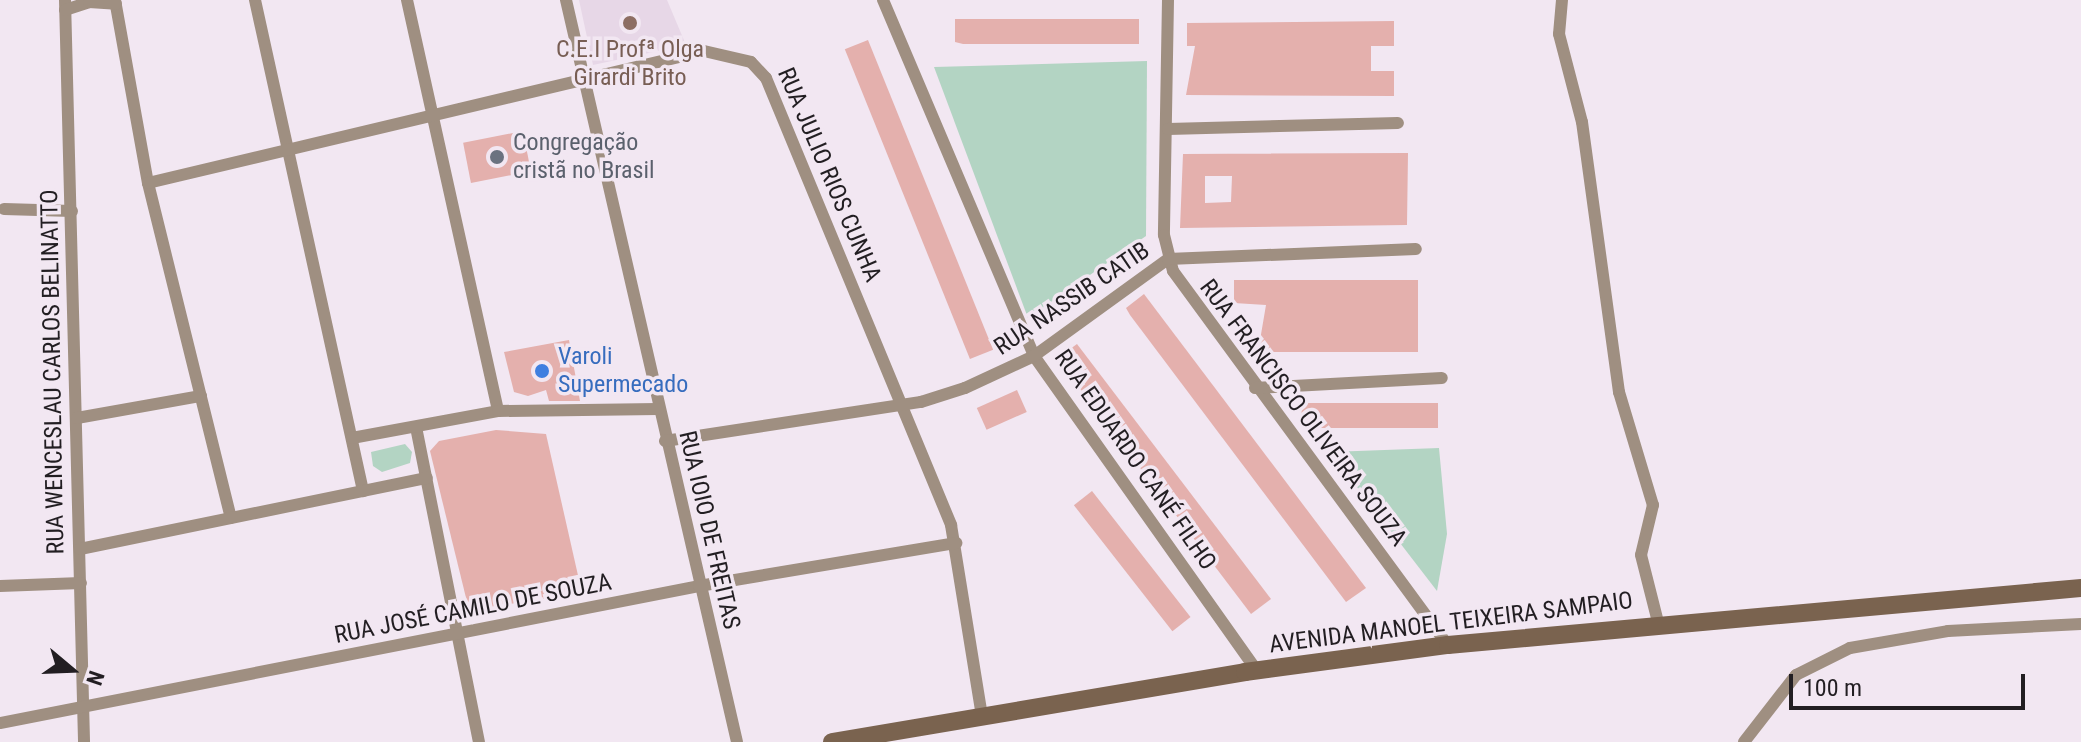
<!DOCTYPE html>
<meta charset="utf-8">
<style>
body{margin:0}
#map{position:relative;width:2081px;height:742px;overflow:hidden;background:#f2e7f2;font-family:"Roboto Condensed",sans-serif}
div>[style]{position:absolute}
.built>*{inset:0;background:#e7d7e7}
.green>*{inset:0;background:#b3d4c3}
.building>*{inset:0;background:#e4b0ad;transform-origin:0 0}
.street>*{height:12px;margin:-6px;padding:0 6px;transform-origin:6px;border-radius:6px;background:#9f8f81}
.secondary>*{height:18px;margin:-9px;padding:0 9px;transform-origin:9px;border-radius:9px;background:#7a634f}
.dots>*{width:22px;height:22px;translate:-50% -50%;box-sizing:border-box;border:4px solid #f2e7f2;border-radius:50%}
span{translate:-50% -50%;white-space:nowrap;text-align:center;line-height:1.15;-webkit-text-stroke:7px #f2e7f2;paint-order:stroke}
.education-label{font-size:24px;color:#785e54}
.worship-label{font-size:24px;color:#5b616d}
.left{translate:0 -50%;text-align:left}
.street-label{font-size:24px;color:#221e22}
.shop-label{font-size:24px;color:#366cbe}
.north{position:absolute;left:32px;top:630px;width:80px;height:80px;-webkit-text-stroke:6px #f2e7f2;paint-order:stroke;rotate:109deg;font-size:22px;font-weight:700;line-height:32px;text-align:center;color:#221e22}
.north::after{content:'';display:block;margin:auto;width:28px;height:36px;background:#221e22;clip-path:polygon(50% 0,100% 100%,50% 72%,0 100%)}
.scale{position:absolute;left:1789px;top:674px;width:236px;height:36px;box-sizing:border-box;border:4px solid #221e22;border-top:0;padding-left:10px;font-size:24px;line-height:28px;white-space:nowrap;color:#221e22;-webkit-text-stroke:6px #f2e7f2;paint-order:stroke}
</style>
<div id="map">
<div class="built">
<div style="clip-path:polygon(579px 0,667px 0,686px 45px,593px 65px)"></div>
</div>
<div class="green">
<div style="clip-path:polygon(1147px 61px,1146px 236px,1028px 318px,934px 67px)"></div>
<div style="clip-path:polygon(405px 444px,412px 452px,410px 463px,382px 472px,373px 466px,371px 452px)"></div>
<div style="clip-path:polygon(1439px 448px,1447px 534px,1437px 591px,1330px 452px)"></div>
</div>
<div class="building">
<div style="clip-path:polygon(955px 19px,1139px 19px,1139px 44px,963px 44px,955px 42px)"></div>
<div style="clip-path:polygon(1394px 21px,1394px 46px,1371px 46px,1371px 71px,1394px 71px,1394px 96px,1186px 95px,1195px 46px,1187px 46px,1187px 23px)"></div>
<div style="left:868px;top:40px;width:334px;height:25px;rotate:68deg"></div>
<div style="left:523px;top:131px;width:41px;height:61px;rotate:79deg"></div>
<div style="clip-path:polygon(evenodd,1408px 153px,1407px 225px,1180px 228px,1183px 154px,1408px 153px,1205px 176px,1232px 176px,1231px 202px,1205px 203px,1205px 176px)"></div>
<div style="clip-path:polygon(1234px 280px,1418px 280px,1418px 352px,1258px 352px,1266px 305px,1234px 303px)"></div>
<div style="clip-path:polygon(1144px 294px,1366px 588px,1346px 602px,1130px 315px,1126px 308px)"></div>
<div style="clip-path:polygon(569px 340px,580px 401px,549px 401px,546px 390px,528px 396px,514px 392px,504px 352px)"></div>
<div style="clip-path:polygon(1077px 344px,1271px 599px,1251px 614px,1062px 365px,1059px 357px)"></div>
<div style="left:1017px;top:390px;width:24px;height:44px;rotate:66deg"></div>
<div style="clip-path:polygon(1302px 403px,1438px 403px,1438px 428px,1309px 428px,1301px 425px)"></div>
<div style="clip-path:polygon(496px 430px,546px 434px,582px 593px,469px 610px,430px 451px,439px 441px)"></div>
<div style="left:1092px;top:491px;width:160px;height:23px;rotate:52deg"></div>
</div>
<div class="street">
<div style="left:65px;top:0;width:742px;rotate:88.53deg"></div>
<div style="left:115px;top:0;width:186px;rotate:79.8deg"></div>
<div style="left:148px;top:183px;width:345px;rotate:76.1deg"></div>
<div style="left:255px;top:0;width:503px;rotate:77.59deg"></div>
<div style="left:407px;top:0;width:421px;rotate:77.5deg"></div>
<div style="left:566px;top:0;width:761px;rotate:77.02deg"></div>
<div style="left:883px;top:0;width:387px;rotate:67deg"></div>
<div style="left:1034px;top:356px;width:386px;rotate:54.7deg"></div>
<div style="left:1168px;top:0;width:235px;rotate:91deg"></div>
<div style="left:1164px;top:235px;width:37px;rotate:76deg"></div>
<div style="left:1173px;top:271px;width:464px;rotate:53.7deg"></div>
<div style="left:1562px;top:0;width:34px;rotate:95deg"></div>
<div style="left:1559px;top:34px;width:91px;rotate:75.4deg"></div>
<div style="left:1582px;top:122px;width:273px;rotate:82.2deg"></div>
<div style="left:1619px;top:392px;width:118px;rotate:73.3deg"></div>
<div style="left:1653px;top:505px;width:51px;rotate:103.5deg"></div>
<div style="left:1641px;top:555px;width:69px;rotate:75.8deg"></div>
<div style="left:65px;top:10px;width:25px;rotate:-18deg"></div>
<div style="left:89px;top:2px;width:27px;rotate:4deg"></div>
<div style="left:1168px;top:129px;width:230px;rotate:-1.5deg"></div>
<div style="left:148px;top:183px;width:571px;rotate:-13.36deg"></div>
<div style="left:704px;top:51px;width:48px;rotate:13.2deg"></div>
<div style="left:751px;top:62px;width:22px;rotate:47deg"></div>
<div style="left:766px;top:78px;width:484px;rotate:67.5deg"></div>
<div style="left:951px;top:525px;width:194px;rotate:80.8deg"></div>
<div style="left:4px;top:209px;width:68px;rotate:1.7deg"></div>
<div style="left:1255px;top:388px;width:187px;rotate:-3.1deg"></div>
<div style="left:77px;top:418px;width:126px;rotate:-10.1deg"></div>
<div style="left:416px;top:427px;width:321px;rotate:78.7deg"></div>
<div style="left:352px;top:438px;width:148px;rotate:-10.5deg"></div>
<div style="left:498px;top:411px;width:160px;rotate:-0.7deg"></div>
<div style="left:665px;top:441px;width:259px;rotate:-8.7deg"></div>
<div style="left:921px;top:402px;width:46px;rotate:-17.7deg"></div>
<div style="left:965px;top:388px;width:76px;rotate:-24.9deg"></div>
<div style="left:1034px;top:356px;width:165px;rotate:-35.9deg"></div>
<div style="left:1168px;top:259px;width:248px;rotate:-2.3deg"></div>
<div style="left:80px;top:549px;width:354px;rotate:-11.6deg"></div>
<div style="left:0;top:586px;width:81px;rotate:-2.1deg"></div>
<div style="left:0;top:723px;width:712px;rotate:-11.09deg"></div>
<div style="left:699px;top:586px;width:261px;rotate:-9.5deg"></div>
<div style="left:1744px;top:742px;width:85px;rotate:-52.2deg"></div>
<div style="left:1796px;top:675px;width:60px;rotate:-26.6deg"></div>
<div style="left:1850px;top:648px;width:99px;rotate:-9.8deg"></div>
<div style="left:1948px;top:631px;width:133px;rotate:-3deg"></div>
</div>
<div class="secondary">
<div style="left:832px;top:742px;width:419px;rotate:-9.6deg"></div>
<div style="left:1245px;top:672px;width:205px;rotate:-7.6deg"></div>
<div style="left:1448px;top:645px;width:636px;rotate:-5.15deg"></div>
</div>
<div class="dots">
<div style="left:630px;top:23px;background:#8d6e63"></div>
<div style="left:497px;top:157px;background:#6b7280"></div>
<div style="left:542px;top:371px;background:#3f7fe0"></div>
</div>
<div class="education-label">
<span style="left:630px;top:64px">C.E.I Profª Olga<br>Girardi Brito</span>
</div>
<div class="worship-label">
<span class="left" style="left:513px;top:157px">Congregação<br>cristã no Brasil</span>
</div>
<div class="street-label">
<span style="left:829px;top:175px;rotate:67deg">RUA JULIO RIOS CUNHA</span>
<span style="left:1072px;top:299px;rotate:-34deg">RUA NASSIB CATIB</span>
<span style="left:53px;top:372px;rotate:-91deg">RUA WENCESLAU CARLOS BELINATTO</span>
<span style="left:1303px;top:413px;rotate:53deg">RUA FRANCISCO OLIVEIRA SOUZA</span>
<span style="left:1135px;top:460px;rotate:55deg">RUA EDUARDO CANÉ FILHO</span>
<span style="left:709px;top:530px;rotate:77deg">RUA IOIO DE FREITAS</span>
<span style="left:473px;top:609px;rotate:-11deg">RUA JOSÉ CAMILO DE SOUZA</span>
<span style="left:1451px;top:623px;rotate:-7deg">AVENIDA MANOEL TEIXEIRA SAMPAIO</span>
</div>
<div class="shop-label">
<span class="left" style="left:558px;top:371px">Varoli<br>Supermecado</span>
</div>
<div class="north">N</div>
<div class="scale">100 m</div>
</div>
